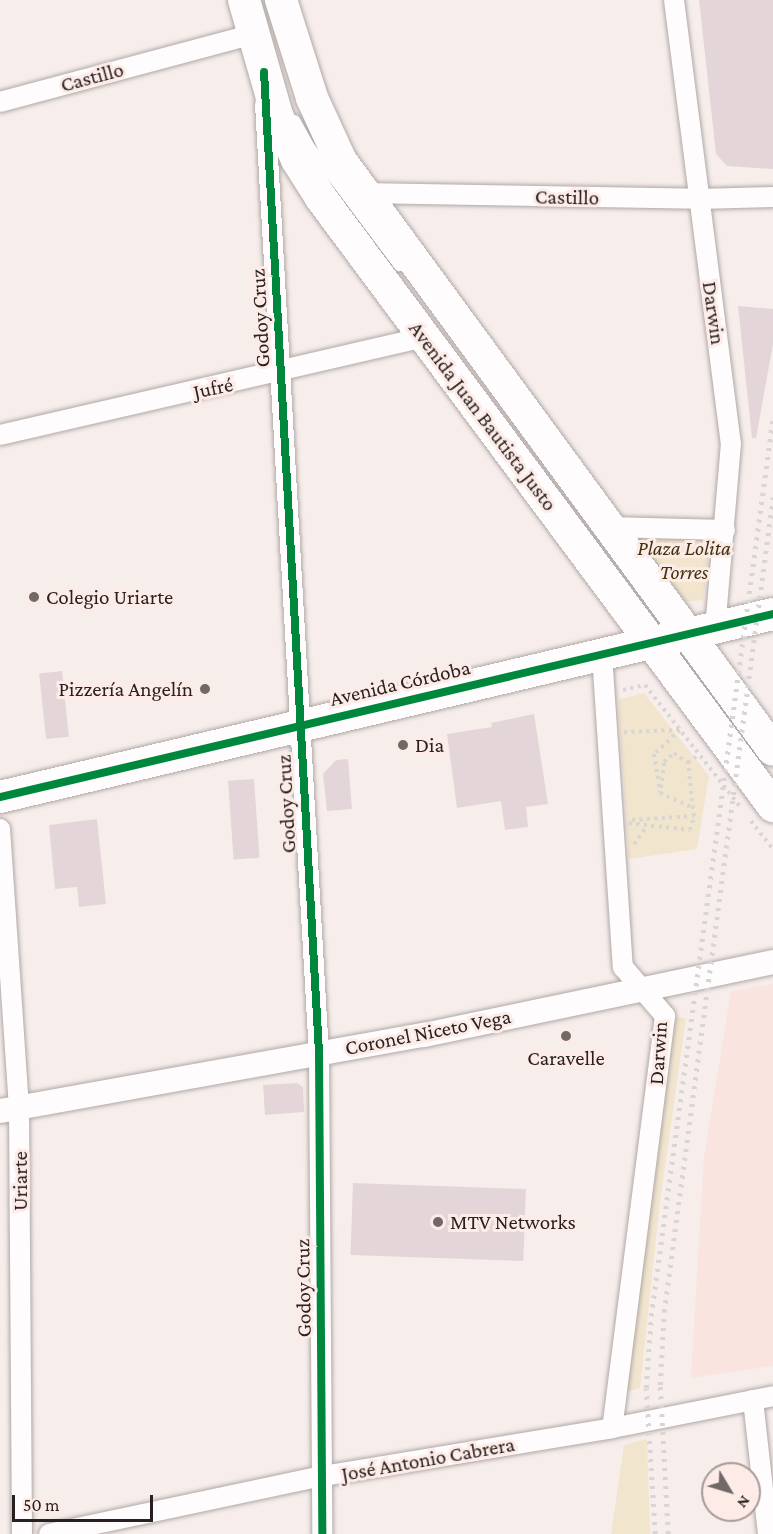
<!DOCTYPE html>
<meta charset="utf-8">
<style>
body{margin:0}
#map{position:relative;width:773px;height:1534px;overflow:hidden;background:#f7eeec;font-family:"Crimson Pro",serif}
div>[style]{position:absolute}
.built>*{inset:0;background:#f9e4e0}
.green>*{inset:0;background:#f1e5ce}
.building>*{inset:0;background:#e4d6d8;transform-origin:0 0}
.path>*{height:4px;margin-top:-2px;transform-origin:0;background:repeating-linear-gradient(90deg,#d8d5d5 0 3px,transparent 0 7.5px)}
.roads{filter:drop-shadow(0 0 2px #b0a8a6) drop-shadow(0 0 2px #b0a8a6)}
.service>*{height:10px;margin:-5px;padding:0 5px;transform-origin:5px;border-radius:5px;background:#fefcfc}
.minor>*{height:20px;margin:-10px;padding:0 10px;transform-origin:10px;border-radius:10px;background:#fefcfc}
.tertiary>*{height:24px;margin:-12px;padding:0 12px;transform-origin:12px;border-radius:12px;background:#fefcfc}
.primary>*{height:32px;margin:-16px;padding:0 16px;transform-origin:16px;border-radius:16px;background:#fefcfc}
.rail>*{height:4.5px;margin-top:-2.25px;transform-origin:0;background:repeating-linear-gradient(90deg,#d8d6d5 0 3px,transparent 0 9px)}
.cycleway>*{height:8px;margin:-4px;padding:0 4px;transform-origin:4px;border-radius:4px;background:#00873e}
.dots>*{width:16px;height:16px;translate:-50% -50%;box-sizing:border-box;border:3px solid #fcebe7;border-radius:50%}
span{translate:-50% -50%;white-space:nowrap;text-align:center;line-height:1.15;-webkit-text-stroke:6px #fcebe7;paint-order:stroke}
.street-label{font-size:21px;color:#292120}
.park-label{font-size:21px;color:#3f320f;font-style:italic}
.poi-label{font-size:21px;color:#292120}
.left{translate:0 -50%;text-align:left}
.right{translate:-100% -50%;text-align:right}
.north{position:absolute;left:701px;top:1462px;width:60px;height:60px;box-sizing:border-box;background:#fcebe7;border:2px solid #a89a97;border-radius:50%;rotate:128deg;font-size:16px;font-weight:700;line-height:24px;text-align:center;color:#292120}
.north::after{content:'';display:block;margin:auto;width:21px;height:27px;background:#716967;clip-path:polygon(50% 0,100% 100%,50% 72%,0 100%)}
.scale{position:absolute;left:12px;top:1495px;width:141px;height:27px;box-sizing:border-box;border:3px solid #292120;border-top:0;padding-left:8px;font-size:18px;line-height:21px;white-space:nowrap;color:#292120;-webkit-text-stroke:4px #fcebe7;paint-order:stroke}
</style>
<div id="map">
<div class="built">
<div style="clip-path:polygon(773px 984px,773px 1366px,691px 1378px,704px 1157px,731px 991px)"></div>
</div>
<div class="green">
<div style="clip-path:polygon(639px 533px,707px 539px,710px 549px,703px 600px,684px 602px,638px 541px)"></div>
<div style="clip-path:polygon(644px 693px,709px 776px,697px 849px,629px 859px,618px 700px)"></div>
<div style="clip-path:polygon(674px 1017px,686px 1018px,660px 1202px,640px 1388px,627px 1392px)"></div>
<div style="clip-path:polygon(647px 1439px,650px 1534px,611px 1534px,624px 1445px)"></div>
</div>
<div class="building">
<div style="clip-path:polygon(699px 0,773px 0,773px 169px,727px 166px,716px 154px)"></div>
<div style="clip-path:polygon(738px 306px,773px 309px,773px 344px,756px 438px,752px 438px)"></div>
<div style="left:62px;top:671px;width:66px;height:23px;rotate:84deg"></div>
<div style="clip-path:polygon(534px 714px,548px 804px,526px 807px,528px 827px,505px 830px,501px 801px,457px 808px,447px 734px,492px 727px,491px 723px)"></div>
<div style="clip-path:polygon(348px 759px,352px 809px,327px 811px,323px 774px,336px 760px)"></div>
<div style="left:254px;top:779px;width:79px;height:26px;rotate:86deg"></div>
<div style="clip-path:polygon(97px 819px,106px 904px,79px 907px,77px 887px,55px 889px,49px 825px)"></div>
<div style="clip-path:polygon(297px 1083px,303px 1087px,304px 1112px,265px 1115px,263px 1085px)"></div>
<div style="left:353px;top:1183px;width:173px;height:72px;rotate:2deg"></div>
</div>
<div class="path">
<div style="left:623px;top:690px;width:23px;rotate:-13deg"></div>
<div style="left:645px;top:685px;width:156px;rotate:52deg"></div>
<div style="left:680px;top:730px;width:35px;rotate:137deg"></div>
<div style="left:654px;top:754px;width:39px;rotate:81deg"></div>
<div style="left:660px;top:793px;width:36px;rotate:24deg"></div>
<div style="left:624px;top:732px;width:56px;rotate:-2deg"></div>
<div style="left:661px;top:788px;width:26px;rotate:-83deg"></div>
<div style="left:664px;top:762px;width:13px;rotate:-42deg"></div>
<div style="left:674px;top:753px;width:17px;rotate:36deg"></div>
<div style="left:632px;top:820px;width:62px;rotate:-3.7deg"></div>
<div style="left:751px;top:821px;width:36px;rotate:52deg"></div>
<div style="left:629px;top:823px;width:61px;rotate:6.5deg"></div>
<div style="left:690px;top:830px;width:15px;rotate:-74deg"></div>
<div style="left:694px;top:816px;width:53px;rotate:-96.5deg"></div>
<div style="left:688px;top:763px;width:14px;rotate:-39deg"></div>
<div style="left:634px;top:844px;width:22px;rotate:-54deg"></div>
</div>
<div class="roads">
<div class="service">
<div style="left:295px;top:120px;width:31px;rotate:61deg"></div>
<div style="left:310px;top:147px;width:149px;rotate:53.2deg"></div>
</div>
<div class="minor">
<div style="left:674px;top:0;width:447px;rotate:82.7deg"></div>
<div style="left:731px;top:443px;width:186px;rotate:94.9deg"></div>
<div style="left:0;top:102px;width:262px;rotate:-15deg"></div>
<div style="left:265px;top:104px;width:952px;rotate:86.75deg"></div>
<div style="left:319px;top:1054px;width:480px;rotate:89.6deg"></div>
<div style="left:362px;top:193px;width:336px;rotate:1deg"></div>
<div style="left:698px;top:199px;width:75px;rotate:-1.5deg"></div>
<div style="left:0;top:435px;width:436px;rotate:-13deg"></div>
<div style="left:609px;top:527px;width:116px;rotate:1.5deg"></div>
<div style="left:602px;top:654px;width:314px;rotate:86.2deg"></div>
<div style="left:623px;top:967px;width:65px;rotate:49.4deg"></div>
<div style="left:665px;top:1016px;width:415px;rotate:97.3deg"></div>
<div style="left:0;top:829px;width:279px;rotate:86.1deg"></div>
<div style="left:19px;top:1107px;width:427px;rotate:89.6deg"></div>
<div style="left:753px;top:1400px;width:135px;rotate:83.6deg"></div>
<div style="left:49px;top:1534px;width:280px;rotate:-12deg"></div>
<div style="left:323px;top:1476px;width:293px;rotate:-9.4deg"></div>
<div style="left:612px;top:1428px;width:164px;rotate:-11.2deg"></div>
</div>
<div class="tertiary">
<div style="left:0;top:1111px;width:431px;rotate:-10.2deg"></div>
<div style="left:424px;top:1035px;width:357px;rotate:-11.8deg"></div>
</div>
<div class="primary">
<div style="left:244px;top:0;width:120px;rotate:74deg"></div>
<div style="left:277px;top:115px;width:49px;rotate:66deg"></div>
<div style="left:297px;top:160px;width:45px;rotate:57.7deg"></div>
<div style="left:321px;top:198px;width:758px;rotate:53.37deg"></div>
<div style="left:281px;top:0;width:103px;rotate:72.4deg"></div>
<div style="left:312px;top:98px;width:69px;rotate:65.3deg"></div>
<div style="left:341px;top:161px;width:730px;rotate:53.74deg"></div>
<div style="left:0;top:797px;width:794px;rotate:-13.32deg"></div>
</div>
</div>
<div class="rail">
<div style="left:655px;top:1534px;width:146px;rotate:-93.5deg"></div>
<div style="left:646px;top:1388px;width:72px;rotate:-86deg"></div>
<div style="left:651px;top:1316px;width:907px;rotate:-82.27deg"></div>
<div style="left:668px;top:1534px;width:149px;rotate:-93.1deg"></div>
<div style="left:660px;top:1385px;width:73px;rotate:-86.9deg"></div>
<div style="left:664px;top:1312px;width:822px;rotate:-82.38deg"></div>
</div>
<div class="cycleway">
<div style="left:264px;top:72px;width:984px;rotate:86.79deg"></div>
<div style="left:319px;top:1054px;width:480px;rotate:89.6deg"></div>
<div style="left:0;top:797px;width:794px;rotate:-13.32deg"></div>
</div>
<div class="dots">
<div style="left:34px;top:597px;background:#716967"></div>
<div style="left:205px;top:689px;background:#716967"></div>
<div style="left:403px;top:745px;background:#716967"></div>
<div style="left:566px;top:1036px;background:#716967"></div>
<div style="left:438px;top:1222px;background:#716967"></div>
</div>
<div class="street-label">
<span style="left:92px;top:77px;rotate:-15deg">Castillo</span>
<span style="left:567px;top:197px;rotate:1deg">Castillo</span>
<span style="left:714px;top:313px;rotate:82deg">Darwin</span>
<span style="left:260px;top:318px;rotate:-93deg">Godoy Cruz</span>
<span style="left:213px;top:388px;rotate:-12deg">Jufré</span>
<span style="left:483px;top:416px;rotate:53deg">Avenida Juan Bautista Justo</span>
<span style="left:400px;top:683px;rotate:-13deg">Avenida Córdoba</span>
<span style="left:286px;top:804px;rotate:-93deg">Godoy Cruz</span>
<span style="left:428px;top:1032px;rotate:-11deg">Coronel Niceto Vega</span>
<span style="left:658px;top:1053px;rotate:-86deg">Darwin</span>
<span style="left:20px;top:1181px;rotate:-90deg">Uriarte</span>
<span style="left:303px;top:1288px;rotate:-91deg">Godoy Cruz</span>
<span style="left:428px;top:1459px;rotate:-10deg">José Antonio Cabrera</span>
</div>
<div class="park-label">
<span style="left:684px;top:560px">Plaza Lolita<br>Torres</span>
</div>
<div class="poi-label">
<span class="left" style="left:46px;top:597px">Colegio Uriarte</span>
<span class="right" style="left:193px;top:689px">Pizzería Angelín</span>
<span class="left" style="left:415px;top:745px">Dia</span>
<span style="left:566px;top:1058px">Caravelle</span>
<span class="left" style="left:450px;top:1222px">MTV Networks</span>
</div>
<div class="north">N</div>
<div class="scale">50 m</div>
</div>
